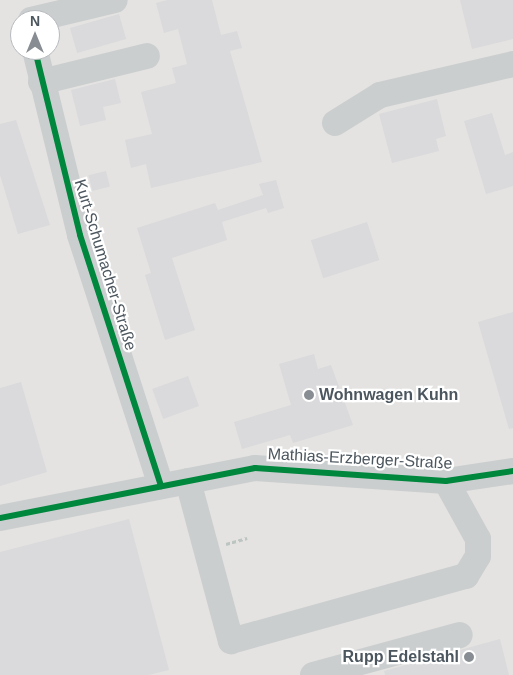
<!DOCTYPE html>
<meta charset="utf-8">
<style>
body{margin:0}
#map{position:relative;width:513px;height:675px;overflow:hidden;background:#f4f3f3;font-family:Arial,sans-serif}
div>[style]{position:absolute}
.commercial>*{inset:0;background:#e4e3e1}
.building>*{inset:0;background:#dadadc;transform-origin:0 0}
.path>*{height:3px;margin-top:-1.5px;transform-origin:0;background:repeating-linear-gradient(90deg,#bcc5c2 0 4px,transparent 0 6.5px)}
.minor>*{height:26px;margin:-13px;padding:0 13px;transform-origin:13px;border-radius:13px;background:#cbcecf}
.cycleway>*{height:6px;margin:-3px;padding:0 3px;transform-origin:3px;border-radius:3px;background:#00873e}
.dots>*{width:14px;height:14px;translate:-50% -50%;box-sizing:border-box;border:2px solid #fff;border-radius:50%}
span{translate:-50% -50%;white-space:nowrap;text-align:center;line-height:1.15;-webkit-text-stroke:4.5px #fff;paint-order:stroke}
.street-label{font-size:16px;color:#4c565e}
.poi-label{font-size:16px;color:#4c565e;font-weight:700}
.left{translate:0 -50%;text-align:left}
.right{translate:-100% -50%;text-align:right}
.north{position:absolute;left:10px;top:10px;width:50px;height:50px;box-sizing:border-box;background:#fff;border:1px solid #b7bbbf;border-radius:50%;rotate:0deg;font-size:14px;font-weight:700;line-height:20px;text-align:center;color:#4c565e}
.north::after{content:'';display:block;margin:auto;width:18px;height:22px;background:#878d92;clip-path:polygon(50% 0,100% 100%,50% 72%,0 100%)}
</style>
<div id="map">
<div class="commercial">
<div style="clip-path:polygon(evenodd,0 0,513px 0,513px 675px,0 675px,0 0,20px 20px,50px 20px,50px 50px,20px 50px,20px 20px)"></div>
</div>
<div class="building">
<div style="clip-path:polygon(167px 0,212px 0,221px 35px,237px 31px,242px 48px,230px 51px,262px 162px,151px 188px,146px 164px,131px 168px,125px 140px,152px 134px,141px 92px,176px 83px,172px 68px,187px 64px,178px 29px,164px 33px,156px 3px)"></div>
<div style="clip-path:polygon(460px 0,513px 0,513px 39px,472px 49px)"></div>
<div style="left:119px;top:14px;width:26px;height:51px;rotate:74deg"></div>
<div style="clip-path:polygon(115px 79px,121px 103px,103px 107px,106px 120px,80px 126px,71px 90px)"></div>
<div style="clip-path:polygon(437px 99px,446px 136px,436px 139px,439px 151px,392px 163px,379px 114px)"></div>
<div style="clip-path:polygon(492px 113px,505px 155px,513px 152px,513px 186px,486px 194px,464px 121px)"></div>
<div style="clip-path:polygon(16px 120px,50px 225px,18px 234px,0 175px,0 124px)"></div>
<div style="left:106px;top:171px;width:16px;height:18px;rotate:76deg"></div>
<div style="clip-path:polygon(276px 180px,284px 208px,268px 213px,266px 208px,222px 222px,227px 240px,172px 258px,195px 330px,165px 340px,145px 275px,151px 273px,137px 228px,215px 203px,218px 210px,263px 195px,259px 184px)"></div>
<div style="left:367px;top:222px;width:40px;height:59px;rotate:72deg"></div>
<div style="clip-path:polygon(513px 312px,513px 428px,509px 429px,478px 322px)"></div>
<div style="clip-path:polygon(314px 354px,318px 369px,331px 365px,353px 425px,293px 443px,290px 435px,242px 449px,234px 422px,291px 405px,279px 364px)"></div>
<div style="left:188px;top:376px;width:32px;height:38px;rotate:70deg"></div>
<div style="clip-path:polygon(21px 382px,47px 472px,0 486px,0 388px)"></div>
<div style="clip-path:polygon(129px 519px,169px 670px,149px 675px,0 675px,0 552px)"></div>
<div style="clip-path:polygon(500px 639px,509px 675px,385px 675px,384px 671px)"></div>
</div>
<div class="path">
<div style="left:226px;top:544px;width:22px;rotate:-16deg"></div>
</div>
<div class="minor">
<div style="left:31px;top:20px;width:86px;rotate:-13.4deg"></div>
<div style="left:35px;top:50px;width:190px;rotate:76.3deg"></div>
<div style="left:80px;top:235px;width:264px;rotate:72.1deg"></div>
<div style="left:41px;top:82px;width:109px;rotate:-13.8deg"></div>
<div style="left:335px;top:123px;width:53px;rotate:-31.9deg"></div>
<div style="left:380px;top:95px;width:137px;rotate:-13.1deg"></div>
<div style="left:188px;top:481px;width:166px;rotate:75deg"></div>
<div style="left:231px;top:641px;width:244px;rotate:-15.5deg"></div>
<div style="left:466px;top:576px;width:23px;rotate:-59deg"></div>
<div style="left:478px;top:556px;width:17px;rotate:-90deg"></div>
<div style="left:478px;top:539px;width:66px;rotate:-118.9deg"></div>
<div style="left:0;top:518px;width:260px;rotate:-11.1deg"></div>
<div style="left:255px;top:468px;width:191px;rotate:3.9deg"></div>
<div style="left:446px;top:481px;width:68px;rotate:-8.5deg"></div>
<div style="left:313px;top:675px;width:152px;rotate:-15.2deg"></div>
</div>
<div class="cycleway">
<div style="left:35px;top:50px;width:190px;rotate:76.3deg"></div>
<div style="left:80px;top:235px;width:264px;rotate:72.1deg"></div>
<div style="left:0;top:518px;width:260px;rotate:-11.1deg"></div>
<div style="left:255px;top:468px;width:191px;rotate:3.9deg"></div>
<div style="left:446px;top:481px;width:68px;rotate:-8.5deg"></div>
</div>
<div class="dots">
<div style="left:309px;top:395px;background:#878d92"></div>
<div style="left:469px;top:657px;background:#878d92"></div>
</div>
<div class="street-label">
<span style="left:105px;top:265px;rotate:73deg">Kurt-Schumacher-Straße</span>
<span style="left:360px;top:459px;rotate:3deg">Mathias-Erzberger-Straße</span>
</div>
<div class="poi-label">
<span class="left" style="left:319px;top:395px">Wohnwagen Kuhn</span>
<span class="right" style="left:459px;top:657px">Rupp Edelstahl</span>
</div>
<div class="north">N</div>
</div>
